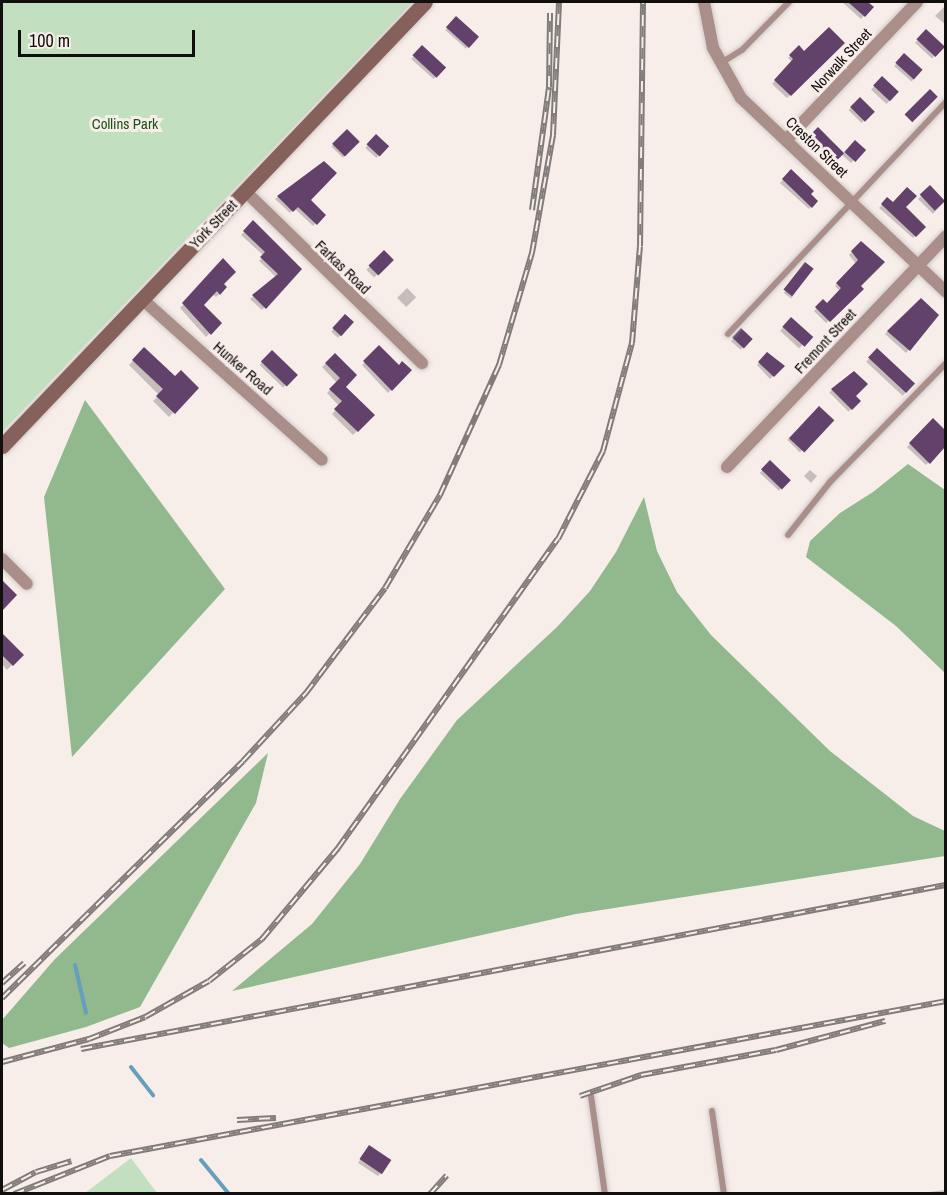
<!DOCTYPE html>
<style>
body{margin:0}
#map{position:relative;width:947px;height:1195px;overflow:hidden;background:#f7eeea;font-family:"Archivo Narrow",sans-serif}
div>[style]{position:absolute}
.green>*{inset:0;background:#c2e0bf}
.forest>*{inset:0;background:#92b98d}
.shadow>*{inset:0;background:#0003;transform-origin:0 0}
.stream>*{height:4px;margin:-2px;padding:0 2px;transform-origin:2px;border-radius:2px;background:#669fbe}
.building>*{inset:0;background:#62426b;transform-origin:0 0}
.roads{filter:drop-shadow(0 0 2px #d2cac7) drop-shadow(0 0 2px #d2cac7)}
.lane>*{height:6px;margin:-3px;padding:0 3px;transform-origin:3px;border-radius:3px;background:#aa8e8a}
.street>*{height:12px;margin:-6px;padding:0 6px;transform-origin:6px;border-radius:6px;background:#aa8e8a}
.secondary>*{height:15px;margin:-7.5px;padding:0 7.5px;transform-origin:7.5px;border-radius:7.5px;background:#86605a}
.rail>*{height:6px;margin-top:-3px;transform-origin:0;background:repeating-linear-gradient(90deg,#f7eeea 0 11px,#817c79 0 22px);box-sizing:border-box;border-block:2px solid #817c79}
span{translate:-50% -50%;white-space:nowrap;text-align:center;line-height:1.15;-webkit-text-stroke:6px #f7eeea;paint-order:stroke}
.street-label{font-size:15px;color:#110f0d}
.park-label{font-size:15px;color:#1c5218}
.frame{position:absolute;inset:0;border:3px solid #110f0d;pointer-events:none}
.scale{position:absolute;left:18px;top:30px;width:177px;height:27px;box-sizing:border-box;border:3px solid #110f0d;border-top:0;padding-left:8px;font-size:18px;line-height:21px;white-space:nowrap;color:#110f0d;-webkit-text-stroke:4px #f7eeea;paint-order:stroke}
</style>
<div id="map">
<div class="green">
<div style="clip-path:polygon(2px 2px,413px 2px,2px 432px)"></div>
<div style="clip-path:polygon(131px 1158px,157px 1193px,85px 1193px)"></div>
</div>
<div class="forest">
<div style="clip-path:polygon(85px 400px,225px 589px,72px 757px,44px 497px)"></div>
<div style="clip-path:polygon(908px 464px,945px 490px,945px 673px,896px 626px,806px 557px,810px 541px,840px 513px,873px 492px)"></div>
<div style="clip-path:polygon(644px 497px,657px 551px,677px 592px,711px 635px,830px 751px,913px 816px,945px 831px,945px 856px,576px 914px,232px 991px,312px 924px,360px 864px,400px 799px,457px 720px,557px 627px,590px 591px,616px 552px)"></div>
<div style="clip-path:polygon(268px 753px,256px 803px,140px 1007px,86px 1027px,9px 1048px,2px 1043px,2px 1020px,55px 959px)"></div>
</div>
<div class="shadow">
<div style="clip-path:polygon(842px 2px,866px 2px,872px 7px,861px 19px)"></div>
<div style="clip-path:polygon(946px 5px,946px 25px,935px 16px)"></div>
<div style="left:456px;top:18px;width:28px;height:16px;rotate:42deg"></div>
<div style="left:926px;top:31px;width:23px;height:16px;rotate:43deg"></div>
<div style="clip-path:polygon(843px 43px,787px 98px,772px 84px,792px 62px,788px 58px,799px 47px,804px 53px)"></div>
<div style="left:422px;top:47px;width:30px;height:16px;rotate:42deg"></div>
<div style="left:904px;top:55px;width:23px;height:15px;rotate:41deg"></div>
<div style="left:882px;top:78px;width:21px;height:16px;rotate:43deg"></div>
<div style="left:860px;top:99px;width:18px;height:16px;rotate:45deg"></div>
<div style="clip-path:polygon(818px 130px,843px 154px,855px 142px,864px 150px,851px 163px,841px 154px,831px 164px,807px 141px)"></div>
<div style="left:347px;top:131px;width:16px;height:22px;rotate:45deg"></div>
<div style="left:376px;top:136px;width:15px;height:16px;rotate:42deg"></div>
<div style="clip-path:polygon(324px 163px,308px 200px,324px 215px,313px 226px,294px 208px,290px 213px,275px 199px)"></div>
<div style="clip-path:polygon(791px 172px,816px 201px,809px 209px,780px 183px)"></div>
<div style="left:930px;top:187px;width:21px;height:17px;rotate:45deg"></div>
<div style="clip-path:polygon(887px 200px,904px 207px,924px 227px,913px 238px,879px 208px)"></div>
<div style="clip-path:polygon(253px 223px,300px 269px,262px 310px,250px 299px,276px 277px,259px 261px,264px 256px,241px 235px)"></div>
<div style="clip-path:polygon(861px 243px,859px 286px,862px 289px,826px 323px,814px 311px,823px 301px,827px 305px,840px 291px,835px 286px,856px 264px,849px 255px)"></div>
<div style="left:384px;top:252px;width:11px;height:25px;rotate:45deg"></div>
<div style="clip-path:polygon(223px 261px,219px 294px,216px 297px,212px 294px,202px 305px,220px 323px,206px 337px,180px 308px)"></div>
<div style="left:805px;top:264px;width:9px;height:36px;rotate:36deg"></div>
<div style="left:407px;top:288px;width:13px;height:14px;rotate:45deg"></div>
<div style="clip-path:polygon(921px 300px,937px 316px,906px 353px,885px 334px)"></div>
<div style="left:345px;top:316px;width:9px;height:21px;rotate:41deg"></div>
<div style="left:791px;top:319px;width:26px;height:16px;rotate:43deg"></div>
<div style="left:741px;top:330px;width:13px;height:15px;rotate:42deg"></div>
<div style="clip-path:polygon(379px 347px,399px 367px,409px 370px,388px 393px,362px 365px)"></div>
<div style="clip-path:polygon(144px 349px,175px 378px,197px 388px,169px 417px,153px 401px,159px 395px,129px 365px)"></div>
<div style="left:877px;top:350px;width:50px;height:16px;rotate:43deg"></div>
<div style="left:272px;top:352px;width:33px;height:18px;rotate:44deg"></div>
<div style="clip-path:polygon(767px 354px,783px 366px,770px 379px,757px 365px)"></div>
<div style="clip-path:polygon(335px 355px,344px 387px,373px 415px,353px 435px,332px 414px,339px 406px,327px 393px,337px 383px,322px 367px)"></div>
<div style="left:840px;top:382px;width:27px;height:15px;rotate:45deg"></div>
<div style="left:819px;top:408px;width:18px;height:45px;rotate:45deg"></div>
<div style="clip-path:polygon(933px 420px,946px 432px,946px 445px,926px 465px,907px 447px)"></div>
<div style="left:770px;top:462px;width:26px;height:15px;rotate:43deg"></div>
<div style="clip-path:polygon(810px 470px,817px 476px,811px 483px,804px 476px)"></div>
<div style="clip-path:polygon(2px 636px,22px 655px,7px 670px,2px 664px)"></div>
<div style="clip-path:polygon(367px 1150px,380px 1174px,378px 1176px,358px 1163px)"></div>
<div style="clip-path:polygon(946px 1190px,946px 1194px,927px 1194px,929px 1192px)"></div>
</div>
<div class="stream">
<div style="left:75px;top:965px;width:49px;rotate:77.1deg"></div>
<div style="left:131px;top:1067px;width:36px;rotate:52deg"></div>
<div style="left:201px;top:1160px;width:44px;rotate:50.5deg"></div>
</div>
<div class="building">
<div style="clip-path:polygon(848px 2px,868px 2px,874px 7px,865px 17px)"></div>
<div style="left:456px;top:16px;width:31px;height:15px;rotate:42deg"></div>
<div style="clip-path:polygon(829px 27px,845px 43px,791px 96px,774px 80px,793px 59px,789px 55px,799px 45px,804px 51px)"></div>
<div style="left:926px;top:29px;width:26px;height:14px;rotate:43deg"></div>
<div style="left:422px;top:45px;width:33px;height:14px;rotate:43deg"></div>
<div style="left:904px;top:53px;width:25px;height:13px;rotate:42deg"></div>
<div style="left:882px;top:76px;width:23px;height:13px;rotate:43deg"></div>
<div style="left:930px;top:89px;width:11px;height:36px;rotate:45deg"></div>
<div style="left:860px;top:97px;width:21px;height:14px;rotate:45deg"></div>
<div style="left:818px;top:127px;width:37px;height:14px;rotate:45deg"></div>
<div style="left:347px;top:129px;width:18px;height:21px;rotate:45deg"></div>
<div style="left:376px;top:134px;width:18px;height:14px;rotate:43deg"></div>
<div style="left:855px;top:140px;width:15px;height:16px;rotate:42deg"></div>
<div style="clip-path:polygon(324px 161px,337px 173px,311px 200px,326px 215px,317px 225px,298px 207px,293px 212px,277px 196px)"></div>
<div style="clip-path:polygon(791px 169px,814px 191px,811px 194px,818px 201px,812px 208px,782px 179px)"></div>
<div style="left:930px;top:185px;width:22px;height:14px;rotate:47deg"></div>
<div style="clip-path:polygon(907px 187px,917px 196px,906px 207px,926px 227px,916px 237px,881px 204px,887px 197px,893px 202px)"></div>
<div style="clip-path:polygon(253px 220px,302px 269px,266px 309px,252px 295px,278px 274px,260px 257px,265px 252px,243px 231px)"></div>
<div style="clip-path:polygon(861px 241px,885px 262px,861px 286px,864px 289px,830px 322px,815px 307px,823px 299px,827px 303px,841px 288px,836px 283px,858px 260px,851px 251px)"></div>
<div style="left:384px;top:250px;width:14px;height:22px;rotate:45deg"></div>
<div style="clip-path:polygon(223px 258px,236px 272px,224px 284px,227px 287px,220px 295px,217px 291px,204px 305px,222px 323px,211px 335px,182px 303px)"></div>
<div style="left:805px;top:262px;width:11px;height:35px;rotate:38deg"></div>
<div style="clip-path:polygon(921px 298px,939px 315px,910px 351px,887px 331px)"></div>
<div style="left:345px;top:314px;width:12px;height:19px;rotate:42deg"></div>
<div style="left:791px;top:317px;width:30px;height:13px;rotate:42deg"></div>
<div style="left:741px;top:328px;width:16px;height:13px;rotate:43deg"></div>
<div style="clip-path:polygon(379px 345px,399px 365px,402px 361px,412px 370px,392px 391px,363px 361px)"></div>
<div style="clip-path:polygon(144px 347px,175px 376px,181px 370px,199px 388px,175px 414px,156px 396px,163px 389px,132px 360px)"></div>
<div style="left:877px;top:348px;width:52px;height:13px;rotate:43deg"></div>
<div style="left:272px;top:350px;width:36px;height:16px;rotate:44deg"></div>
<div style="clip-path:polygon(767px 352px,785px 366px,774px 377px,758px 362px)"></div>
<div style="clip-path:polygon(335px 353px,357px 375px,346px 387px,375px 415px,358px 432px,334px 409px,342px 401px,329px 389px,340px 378px,325px 363px)"></div>
<div style="clip-path:polygon(854px 371px,868px 384px,856px 396px,861px 401px,852px 410px,831px 389px)"></div>
<div style="left:819px;top:406px;width:21px;height:44px;rotate:43deg"></div>
<div style="clip-path:polygon(933px 418px,945px 430px,945px 447px,930px 464px,909px 443px)"></div>
<div style="left:770px;top:460px;width:29px;height:13px;rotate:44deg"></div>
<div style="clip-path:polygon(2px 580px,17px 595px,2px 611px)"></div>
<div style="clip-path:polygon(2px 633px,24px 655px,13px 666px,2px 655px)"></div>
<div style="left:369px;top:1145px;width:27px;height:17px;rotate:34deg"></div>
</div>
<div class="roads">
<div class="lane">
<div style="left:721px;top:63px;width:25px;rotate:-32deg"></div>
<div style="left:742px;top:50px;width:67px;rotate:-45.6deg"></div>
<div style="left:728px;top:334px;width:318px;rotate:-46.8deg"></div>
<div style="left:788px;top:535px;width:68px;rotate:-51.6deg"></div>
<div style="left:830px;top:482px;width:166px;rotate:-45.7deg"></div>
<div style="left:591px;top:1096px;width:99px;rotate:81.9deg"></div>
<div style="left:712px;top:1111px;width:84px;rotate:81.8deg"></div>
</div>
<div class="street">
<div style="left:704px;top:2px;width:47px;rotate:78.9deg"></div>
<div style="left:713px;top:48px;width:57px;rotate:60.8deg"></div>
<div style="left:741px;top:98px;width:282px;rotate:43.4deg"></div>
<div style="left:787px;top:139px;width:189px;rotate:-46.5deg"></div>
<div style="left:245px;top:191px;width:247px;rotate:44.2deg"></div>
<div style="left:142px;top:299px;width:241px;rotate:41.8deg"></div>
<div style="left:727px;top:467px;width:318px;rotate:-46.5deg"></div>
<div style="left:2px;top:559px;width:35px;rotate:45deg"></div>
</div>
<div class="secondary">
<div style="left:2px;top:446px;width:613px;rotate:-46.39deg"></div>
</div>
</div>
<div class="rail">
<div style="left:532px;top:210px;width:124px;rotate:-82.1deg"></div>
<div style="left:549px;top:87px;width:74px;rotate:-89.2deg"></div>
<div style="left:2px;top:983px;width:30px;rotate:-42deg"></div>
<div style="left:2px;top:998px;width:338px;rotate:-44.5deg"></div>
<div style="left:243px;top:761px;width:93px;rotate:-47.2deg"></div>
<div style="left:306px;top:693px;width:131px;rotate:-53deg"></div>
<div style="left:385px;top:588px;width:108px;rotate:-59.4deg"></div>
<div style="left:440px;top:495px;width:143px;rotate:-65.6deg"></div>
<div style="left:499px;top:365px;width:117px;rotate:-73.6deg"></div>
<div style="left:532px;top:253px;width:120px;rotate:-79.9deg"></div>
<div style="left:553px;top:135px;width:133px;rotate:-87.4deg"></div>
<div style="left:81px;top:1049px;width:880px;rotate:-10.74deg"></div>
<div style="left:2px;top:1062px;width:90px;rotate:-14.8deg"></div>
<div style="left:89px;top:1039px;width:60px;rotate:-21.4deg"></div>
<div style="left:145px;top:1017px;width:73px;rotate:-29.4deg"></div>
<div style="left:209px;top:981px;width:68px;rotate:-38.4deg"></div>
<div style="left:262px;top:939px;width:119px;rotate:-50.1deg"></div>
<div style="left:338px;top:848px;width:379px;rotate:-54.6deg"></div>
<div style="left:558px;top:539px;width:99px;rotate:-62.9deg"></div>
<div style="left:603px;top:451px;width:112px;rotate:-75deg"></div>
<div style="left:632px;top:343px;width:97px;rotate:-85.3deg"></div>
<div style="left:640px;top:246px;width:244px;rotate:-89.3deg"></div>
<div style="left:580px;top:1096px;width:65px;rotate:-19deg"></div>
<div style="left:641px;top:1075px;width:137px;rotate:-10.5deg"></div>
<div style="left:776px;top:1050px;width:113px;rotate:-14.9deg"></div>
<div style="left:237px;top:1120px;width:39px;rotate:-3deg"></div>
<div style="left:2px;top:1190px;width:38px;rotate:-28deg"></div>
<div style="left:36px;top:1172px;width:37px;rotate:-17deg"></div>
<div style="left:14px;top:1194px;width:103px;rotate:-21.6deg"></div>
<div style="left:110px;top:1156px;width:850px;rotate:-10.5deg"></div>
<div style="left:430px;top:1194px;width:25px;rotate:-48deg"></div>
</div>
<div class="street-label">
<span style="left:841px;top:60px;rotate:-47deg">Norwalk Street</span>
<span style="left:817px;top:147px;rotate:44deg">Creston Street</span>
<span style="left:213px;top:224px;rotate:-46deg">York Street</span>
<span style="left:343px;top:267px;rotate:44deg">Farkas Road</span>
<span style="left:825px;top:341px;rotate:-47deg">Fremont Street</span>
<span style="left:243px;top:368px;rotate:41deg">Hunker Road</span>
</div>
<div class="park-label">
<span style="left:125px;top:124px">Collins Park</span>
</div>
<div class="frame"></div>
<div class="scale">100 m</div>
</div>
